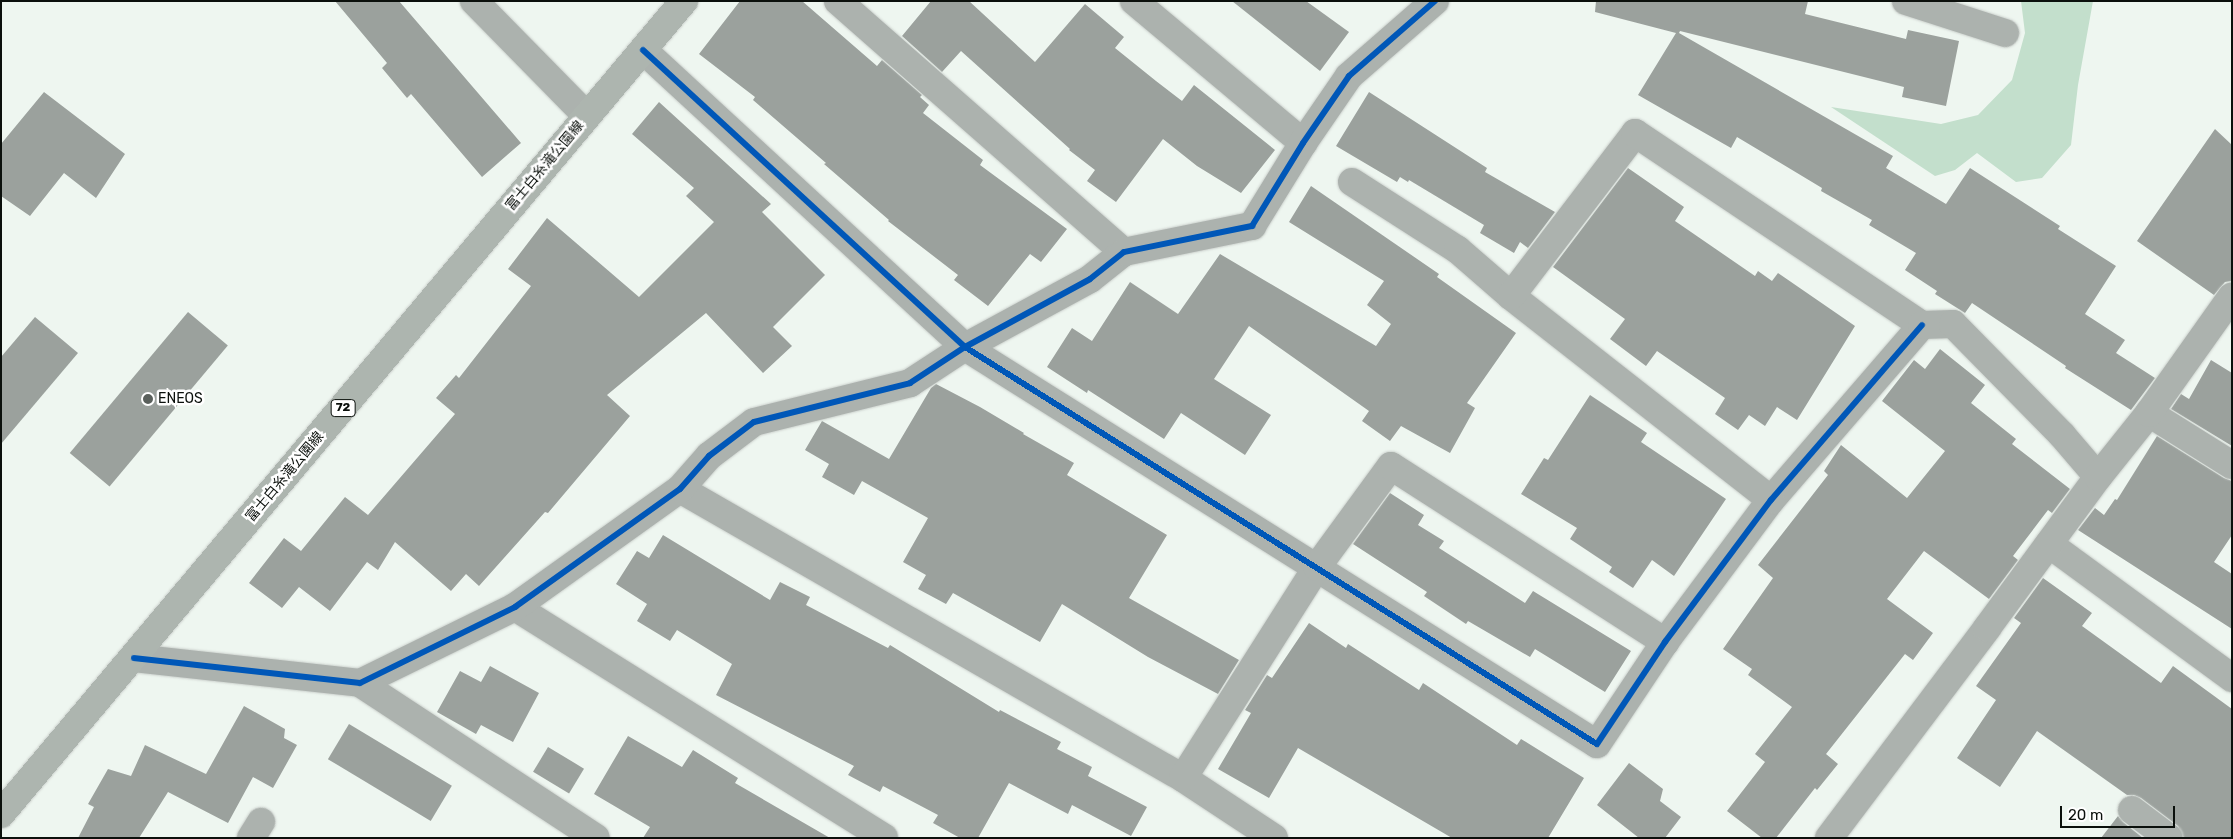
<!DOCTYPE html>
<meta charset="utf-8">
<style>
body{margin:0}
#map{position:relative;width:2233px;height:839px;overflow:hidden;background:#eef6f0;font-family:Rubik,"Noto Sans JP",sans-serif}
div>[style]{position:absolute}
.forest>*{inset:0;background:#c3dfcc}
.building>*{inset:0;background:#9ba19d;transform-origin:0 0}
.roads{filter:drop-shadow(0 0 1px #cbd0cc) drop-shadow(0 0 1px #cbd0cc)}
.street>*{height:28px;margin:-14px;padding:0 14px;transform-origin:14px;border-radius:14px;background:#acb2ae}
.primary>*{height:28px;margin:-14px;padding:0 14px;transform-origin:14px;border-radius:14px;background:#adb5af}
.cycleway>*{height:6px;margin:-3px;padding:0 3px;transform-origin:3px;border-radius:3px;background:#0057b8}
.dots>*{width:14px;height:14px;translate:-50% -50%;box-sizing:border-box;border:2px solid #fff;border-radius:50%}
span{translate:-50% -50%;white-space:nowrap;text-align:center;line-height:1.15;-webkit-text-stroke:5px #fff;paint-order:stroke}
.shield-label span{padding:1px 4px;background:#fff;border:1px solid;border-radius:4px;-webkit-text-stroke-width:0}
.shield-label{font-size:12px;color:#0b100c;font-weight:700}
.street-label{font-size:14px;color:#0b100c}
.poi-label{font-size:14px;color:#0b100c}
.left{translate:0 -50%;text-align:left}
.frame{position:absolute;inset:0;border:2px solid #0b100c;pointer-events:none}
.scale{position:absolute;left:2060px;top:806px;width:115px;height:22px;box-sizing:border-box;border:2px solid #0b100c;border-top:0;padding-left:6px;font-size:15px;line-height:18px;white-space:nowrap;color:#0b100c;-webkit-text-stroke:4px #fff;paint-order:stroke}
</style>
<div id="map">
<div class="forest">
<div style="clip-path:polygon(2021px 1px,2093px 1px,2078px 85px,2071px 145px,2042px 178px,2016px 182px,1977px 153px,1955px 170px,1935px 176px,1831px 107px,1941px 124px,1978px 115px,2012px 80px,2025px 33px)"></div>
</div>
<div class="building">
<div style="clip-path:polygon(335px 1px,399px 1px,521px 143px,482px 177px,411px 94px,407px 98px,382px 68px,387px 63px)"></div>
<div style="clip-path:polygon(740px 1px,802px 1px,877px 66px,882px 60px,922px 95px,920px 97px,929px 105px,923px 113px,983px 160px,980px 165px,1067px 229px,1041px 262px,1030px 254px,988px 306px,954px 280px,958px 275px,888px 221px,889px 220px,824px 164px,826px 163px,753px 100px,755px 97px,699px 54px)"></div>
<div style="clip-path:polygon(931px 1px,969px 1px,1035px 62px,1085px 4px,1124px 37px,1115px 48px,1156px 81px,1182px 101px,1194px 85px,1275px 150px,1241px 193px,1197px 166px,1163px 139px,1116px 202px,1087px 181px,1095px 170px,1069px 150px,1070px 149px,961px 51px,942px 72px,902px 36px)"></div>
<div style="clip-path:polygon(1232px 1px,1306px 1px,1349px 32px,1320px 71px)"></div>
<div style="clip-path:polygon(1596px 1px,1808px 1px,1805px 14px,1906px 39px,1908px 30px,1959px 41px,1946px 106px,1902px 97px,1904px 87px,1680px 31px,1679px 33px,1893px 156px,1886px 168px,1946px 204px,1970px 168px,2060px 226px,2058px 229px,2116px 266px,2085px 314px,2125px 340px,2116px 353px,2155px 378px,2131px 410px,2065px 368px,2066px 366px,1972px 303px,1965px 313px,1935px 294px,1937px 291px,1905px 270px,1916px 253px,1869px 225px,1872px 220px,1821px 191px,1822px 188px,1737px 137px,1731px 148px,1638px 95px,1676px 33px,1595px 12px)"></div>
<div style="clip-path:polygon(44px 92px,125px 154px,96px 198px,64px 173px,30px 216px,1px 196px,1px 144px)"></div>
<div style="clip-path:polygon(1369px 92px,1487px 168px,1485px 172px,1555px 212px,1528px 248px,1520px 242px,1514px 253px,1480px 233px,1484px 225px,1409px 180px,1408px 182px,1400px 177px,1397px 182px,1336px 146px)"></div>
<div style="clip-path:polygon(659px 102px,771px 204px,762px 212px,825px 275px,773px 327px,792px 346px,763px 373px,706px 313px,607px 395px,630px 416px,548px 513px,545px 512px,479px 586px,466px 574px,451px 591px,395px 542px,378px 570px,367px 562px,330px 611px,299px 587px,282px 608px,249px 583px,284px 538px,301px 551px,345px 497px,368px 515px,455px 414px,436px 398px,456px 375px,459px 378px,531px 286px,508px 269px,547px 218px,639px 297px,714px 222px,686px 196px,694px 188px,632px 134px)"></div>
<div style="clip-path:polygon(2215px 129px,2232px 145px,2232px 281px,2225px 282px,2214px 295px,2137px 241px)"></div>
<div style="clip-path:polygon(1628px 168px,1684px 207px,1675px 221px,1755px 276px,1758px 271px,1772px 281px,1778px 273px,1855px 326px,1797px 420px,1777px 407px,1765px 426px,1749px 415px,1738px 430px,1715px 414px,1725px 398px,1657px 351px,1646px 366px,1610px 339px,1625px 319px,1553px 267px)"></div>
<div style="clip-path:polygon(1311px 186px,1439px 274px,1437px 277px,1516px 333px,1467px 403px,1475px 408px,1450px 453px,1401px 426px,1390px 441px,1362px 421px,1369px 411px,1249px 326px,1214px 379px,1271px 415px,1245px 455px,1181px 413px,1164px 439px,1088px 390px,1087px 393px,1047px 367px,1072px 328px,1092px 341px,1130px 282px,1178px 314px,1220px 254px,1376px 346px,1391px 324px,1367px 305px,1384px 281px,1289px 222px)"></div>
<div style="left:188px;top:312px;width:52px;height:184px;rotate:40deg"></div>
<div style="clip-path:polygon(35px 317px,78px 353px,1px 444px,1px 357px)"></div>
<div style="clip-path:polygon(1940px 349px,1985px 385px,1971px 403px,2016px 439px,2012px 444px,2070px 489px,2052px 513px,2048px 510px,2013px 556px,2018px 560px,1989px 599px,1924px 551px,1887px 599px,1933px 633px,1913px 660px,1905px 654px,1826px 754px,1838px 764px,1817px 790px,1815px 788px,1776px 838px,1762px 838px,1727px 811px,1765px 762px,1755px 754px,1792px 707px,1748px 675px,1752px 669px,1723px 649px,1773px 578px,1758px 565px,1828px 475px,1824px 471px,1841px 445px,1907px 498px,1945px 451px,1882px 401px,1914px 360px,1925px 369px)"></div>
<div style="clip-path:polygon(2211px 360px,2232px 373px,2232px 446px,2171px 409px,2181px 394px,2189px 399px)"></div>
<div style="clip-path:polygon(936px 384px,980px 407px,1024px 433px,1023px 434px,1074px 463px,1067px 475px,1167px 535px,1129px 598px,1239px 660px,1218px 694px,1148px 657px,1062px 604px,1040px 642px,953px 593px,946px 604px,918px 589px,926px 575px,903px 562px,928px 518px,862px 481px,854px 495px,822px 477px,829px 464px,805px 450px,822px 421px,889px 459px,931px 388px)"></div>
<div style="clip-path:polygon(1590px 395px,1647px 433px,1641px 442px,1726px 499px,1674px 576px,1652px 560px,1633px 588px,1609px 572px,1612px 567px,1570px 539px,1577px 528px,1521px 494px,1544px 458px,1548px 460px)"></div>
<div style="clip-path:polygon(2157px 436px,2224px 478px,2232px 481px,2232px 535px,2214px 562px,2232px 574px,2232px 629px,2078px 530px,2095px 508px,2104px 515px,2115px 499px,2117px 500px)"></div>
<div style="clip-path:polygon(1390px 493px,1424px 515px,1418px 525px,1444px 541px,1439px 548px,1525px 603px,1533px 591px,1631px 651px,1605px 692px,1535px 649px,1530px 657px,1468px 621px,1466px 624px,1424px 596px,1427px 592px,1353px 544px)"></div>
<div style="clip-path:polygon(663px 535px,770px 600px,780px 582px,810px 597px,806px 605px,888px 648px,890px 645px,999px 712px,1000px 710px,1061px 742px,1057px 749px,1092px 767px,1088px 776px,1147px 807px,1131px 836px,1072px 805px,1068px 814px,1009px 783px,978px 838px,960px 838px,933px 823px,938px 815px,883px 786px,880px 792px,848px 775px,854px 766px,716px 695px,732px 664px,677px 630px,670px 641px,637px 621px,647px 604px,616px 584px,637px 551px,649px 558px)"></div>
<div style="clip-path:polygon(2043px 578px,2092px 613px,2082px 626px,2161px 683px,2173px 666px,2232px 709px,2232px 838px,2184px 838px,2178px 826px,2141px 798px,2134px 795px,2127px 795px,2037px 731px,2000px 787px,1957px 758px,1996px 700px,1976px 686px,2021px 623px,2014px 618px)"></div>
<div style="clip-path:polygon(1309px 623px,1346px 648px,1348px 644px,1419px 690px,1423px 683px,1517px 745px,1521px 739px,1584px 778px,1548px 838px,1452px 838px,1298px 748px,1269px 798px,1218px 769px,1251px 713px,1245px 710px,1267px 675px,1272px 678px)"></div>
<div style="clip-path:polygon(490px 666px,539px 693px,513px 742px,481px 725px,476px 734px,437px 712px,460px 671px,481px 682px)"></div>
<div style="clip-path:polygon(244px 706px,285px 729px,284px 738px,297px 745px,273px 788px,253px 777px,228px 823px,168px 792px,139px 838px,78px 838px,94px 807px,88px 804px,108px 769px,131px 776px,145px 745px,206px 774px)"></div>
<div style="left:349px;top:724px;width:120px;height:41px;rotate:31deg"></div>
<div style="clip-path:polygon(628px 736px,682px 767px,693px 750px,738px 778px,735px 783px,830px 838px,643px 838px,650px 827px,594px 794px)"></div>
<div style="left:548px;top:747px;width:42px;height:29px;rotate:31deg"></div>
<div style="clip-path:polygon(1629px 763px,1663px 789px,1660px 801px,1681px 817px,1665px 838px,1639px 838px,1597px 805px)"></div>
<div style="clip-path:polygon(2118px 816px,2123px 822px,2143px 838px,2101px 838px)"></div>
</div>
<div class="roads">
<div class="street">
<div style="left:474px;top:1px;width:161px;rotate:45.5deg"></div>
<div style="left:838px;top:1px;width:381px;rotate:41.3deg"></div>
<div style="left:1134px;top:1px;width:221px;rotate:40deg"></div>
<div style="left:1906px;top:1px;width:104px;rotate:17.9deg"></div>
<div style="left:643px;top:50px;width:438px;rotate:42.7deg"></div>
<div style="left:965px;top:347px;width:746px;rotate:32.14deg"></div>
<div style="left:1597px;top:744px;width:123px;rotate:-56.3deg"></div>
<div style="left:1665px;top:642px;width:177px;rotate:-53.3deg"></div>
<div style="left:1771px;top:500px;width:231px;rotate:-49.2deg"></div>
<div style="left:1352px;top:182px;width:126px;rotate:32.7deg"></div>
<div style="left:1458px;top:250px;width:70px;rotate:41deg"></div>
<div style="left:1511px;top:296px;width:330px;rotate:38.1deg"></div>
<div style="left:1511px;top:296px;width:205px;rotate:-52.7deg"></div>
<div style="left:1635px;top:133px;width:345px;rotate:33.8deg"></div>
<div style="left:1922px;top:325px;width:31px;rotate:-2deg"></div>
<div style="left:1953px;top:324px;width:156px;rotate:45.5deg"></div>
<div style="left:2062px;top:435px;width:55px;rotate:49.4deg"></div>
<div style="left:2149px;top:413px;width:98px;rotate:32.1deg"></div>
<div style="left:680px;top:489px;width:580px;rotate:29.88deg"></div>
<div style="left:1183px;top:778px;width:109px;rotate:33.4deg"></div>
<div style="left:2049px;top:544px;width:227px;rotate:36.2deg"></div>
<div style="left:515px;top:607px;width:435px;rotate:32deg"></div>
<div style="left:134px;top:658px;width:227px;rotate:6.3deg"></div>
<div style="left:360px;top:683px;width:173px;rotate:-26.1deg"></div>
<div style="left:515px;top:607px;width:203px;rotate:-35.6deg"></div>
<div style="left:680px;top:489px;width:44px;rotate:-48.7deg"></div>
<div style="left:709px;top:456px;width:56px;rotate:-37.1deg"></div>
<div style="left:754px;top:422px;width:161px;rotate:-14deg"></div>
<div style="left:910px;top:383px;width:66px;rotate:-33.2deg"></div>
<div style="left:965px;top:347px;width:142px;rotate:-28.5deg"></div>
<div style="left:1090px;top:279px;width:43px;rotate:-38.5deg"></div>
<div style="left:1124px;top:252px;width:131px;rotate:-11.5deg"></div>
<div style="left:1252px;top:226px;width:97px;rotate:-58.4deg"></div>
<div style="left:1303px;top:143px;width:81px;rotate:-55.5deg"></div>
<div style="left:1349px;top:76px;width:114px;rotate:-41.1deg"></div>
<div style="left:360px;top:683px;width:282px;rotate:33.3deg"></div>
<div style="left:1183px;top:778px;width:250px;rotate:-57.6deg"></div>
<div style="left:1317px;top:567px;width:125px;rotate:-53.8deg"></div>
<div style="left:1391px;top:466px;width:326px;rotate:32.7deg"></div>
<div style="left:2132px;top:810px;width:46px;rotate:37.1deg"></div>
<div style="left:251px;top:838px;width:19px;rotate:-58deg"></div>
<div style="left:1829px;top:838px;width:263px;rotate:-53deg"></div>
<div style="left:1987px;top:628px;width:187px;rotate:-53.7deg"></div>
<div style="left:2098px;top:477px;width:82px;rotate:-51.4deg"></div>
<div style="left:2149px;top:413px;width:143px;rotate:-54.6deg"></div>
</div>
<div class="primary">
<div style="left:1px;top:814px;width:1062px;rotate:-49.97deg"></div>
</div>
</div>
<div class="cycleway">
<div style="left:643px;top:50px;width:438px;rotate:42.7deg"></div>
<div style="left:965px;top:347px;width:746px;rotate:32.14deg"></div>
<div style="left:1597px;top:744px;width:123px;rotate:-56.3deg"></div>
<div style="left:1665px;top:642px;width:177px;rotate:-53.3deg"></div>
<div style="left:1771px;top:500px;width:231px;rotate:-49.2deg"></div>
<div style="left:134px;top:658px;width:227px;rotate:6.3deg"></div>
<div style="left:360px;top:683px;width:173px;rotate:-26.1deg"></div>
<div style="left:515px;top:607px;width:203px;rotate:-35.6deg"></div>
<div style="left:680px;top:489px;width:44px;rotate:-48.7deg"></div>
<div style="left:709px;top:456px;width:56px;rotate:-37.1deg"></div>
<div style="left:754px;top:422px;width:161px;rotate:-14deg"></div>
<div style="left:910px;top:383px;width:66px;rotate:-33.2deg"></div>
<div style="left:965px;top:347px;width:142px;rotate:-28.5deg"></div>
<div style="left:1090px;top:279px;width:43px;rotate:-38.5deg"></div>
<div style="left:1124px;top:252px;width:131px;rotate:-11.5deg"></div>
<div style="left:1252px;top:226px;width:97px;rotate:-58.4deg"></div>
<div style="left:1303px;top:143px;width:81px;rotate:-55.5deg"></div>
<div style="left:1349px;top:76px;width:114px;rotate:-41.1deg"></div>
</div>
<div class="dots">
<div style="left:148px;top:399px;background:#5a605c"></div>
</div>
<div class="shield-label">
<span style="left:343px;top:408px">72</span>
</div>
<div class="street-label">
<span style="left:545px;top:166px;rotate:-50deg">富士白糸滝公園線</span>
<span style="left:285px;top:477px;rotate:-50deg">富士白糸滝公園線</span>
</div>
<div class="poi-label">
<span class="left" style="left:158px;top:399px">ENEOS</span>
</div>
<div class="frame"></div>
<div class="scale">20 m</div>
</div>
